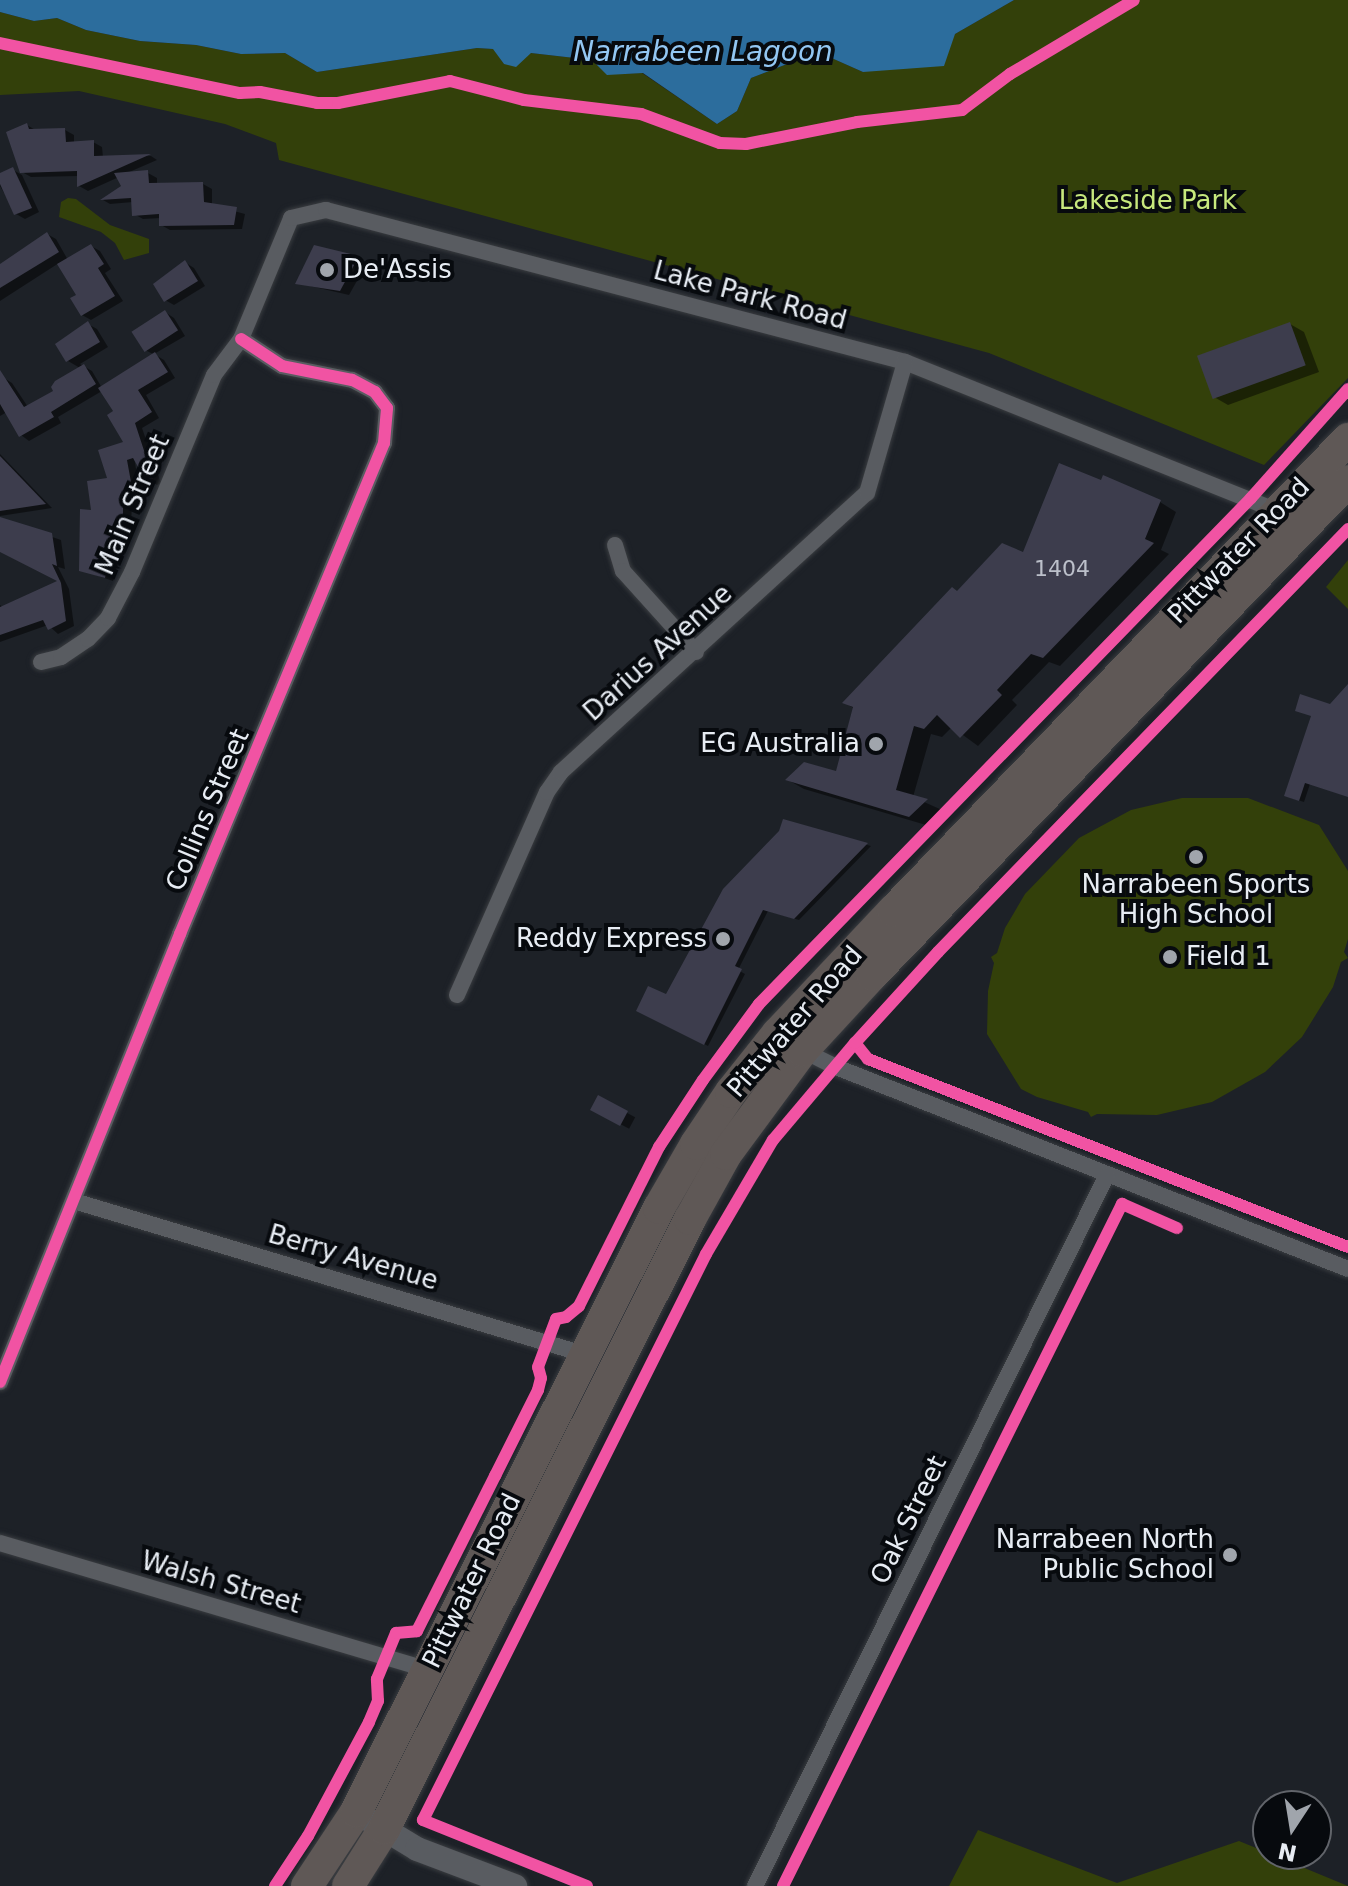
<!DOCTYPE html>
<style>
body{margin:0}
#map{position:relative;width:1348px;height:1886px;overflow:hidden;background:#1d2127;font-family:"DejaVu Sans",sans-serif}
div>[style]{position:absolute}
.green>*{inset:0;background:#33400a}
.water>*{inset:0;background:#2c6d9d}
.shadow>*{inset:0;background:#0007;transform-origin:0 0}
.building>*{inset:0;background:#3d3d4d;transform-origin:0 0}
.roads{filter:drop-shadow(0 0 2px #393c40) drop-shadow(0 0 2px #393c40)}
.street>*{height:16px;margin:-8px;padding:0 8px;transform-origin:8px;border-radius:8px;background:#595c61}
.secondary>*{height:24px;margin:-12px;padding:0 12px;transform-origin:12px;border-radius:12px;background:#595c61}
.highway>*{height:32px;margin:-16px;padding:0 16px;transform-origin:16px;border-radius:16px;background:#5f5856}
.cycleway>*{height:12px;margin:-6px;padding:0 6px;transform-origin:6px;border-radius:6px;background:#f153a3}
.dots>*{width:22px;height:22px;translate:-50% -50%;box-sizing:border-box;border:4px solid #070a0e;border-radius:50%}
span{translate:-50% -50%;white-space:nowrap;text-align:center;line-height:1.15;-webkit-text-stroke:8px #070a0e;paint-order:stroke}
.number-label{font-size:22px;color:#bcc0ca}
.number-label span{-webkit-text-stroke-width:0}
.park-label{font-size:26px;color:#c7e87d}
.poi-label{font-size:26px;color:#e7ecf3}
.left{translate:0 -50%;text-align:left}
.right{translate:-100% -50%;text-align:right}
.street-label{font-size:26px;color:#e7ecf3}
.water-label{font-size:28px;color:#93c7f3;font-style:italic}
.north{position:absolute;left:1252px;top:1790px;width:80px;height:80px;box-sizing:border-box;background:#070a0e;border:2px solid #61646a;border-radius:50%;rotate:192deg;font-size:22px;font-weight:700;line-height:32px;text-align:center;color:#e7ecf3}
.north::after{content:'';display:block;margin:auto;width:28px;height:36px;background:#a0a5ac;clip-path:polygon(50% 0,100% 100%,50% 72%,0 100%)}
</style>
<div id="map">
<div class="green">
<div style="clip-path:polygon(1014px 0,1348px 0,1348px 378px,1264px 465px,989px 353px,279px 160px,276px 143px,225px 124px,79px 91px,0 95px,0 12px,34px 21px,57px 18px,86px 30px,140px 41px,196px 45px,241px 54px,285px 53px,317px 72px,477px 48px,494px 49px,504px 64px,531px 53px,592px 60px,607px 74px,642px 73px,717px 124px,737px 111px,751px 78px,818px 52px,863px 72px,955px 34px)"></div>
<div style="clip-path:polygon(68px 198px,76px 199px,110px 225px,149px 239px,149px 253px,124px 260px,115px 243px,101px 232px,59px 217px,61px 202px)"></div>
<div style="clip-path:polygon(1348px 560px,1348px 609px,1326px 587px)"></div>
<div style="clip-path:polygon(1182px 798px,1248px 798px,1319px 825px,1348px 871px,1348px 939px,1344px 952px,1348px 958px,1341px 962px,1333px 987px,1302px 1037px,1265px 1072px,1212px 1102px,1157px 1115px,1097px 1114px,1091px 1117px,1088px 1112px,1037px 1097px,1021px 1089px,987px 1034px,988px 991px,994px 963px,991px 957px,997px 953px,1005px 928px,1025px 894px,1079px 838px,1131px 810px)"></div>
<div style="clip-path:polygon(978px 1830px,1117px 1883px,1239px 1841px,1348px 1886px,949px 1886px)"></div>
</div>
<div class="water">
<div style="clip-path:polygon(0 0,1014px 0,955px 34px,944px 66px,863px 72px,818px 52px,751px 78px,737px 111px,717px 124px,643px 73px,607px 75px,592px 60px,531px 53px,516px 67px,504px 64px,493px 49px,477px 48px,317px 72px,285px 53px,241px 54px,196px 45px,140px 41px,86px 30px,57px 18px,34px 21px,0 12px)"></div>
</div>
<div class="shadow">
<div style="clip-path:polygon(27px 125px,37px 131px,65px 130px,74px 135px,74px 144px,93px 142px,102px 147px,103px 157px,151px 156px,157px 160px,127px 173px,148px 173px,157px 178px,157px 185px,203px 184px,212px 189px,212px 205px,245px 214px,242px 229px,170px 230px,161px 225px,161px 218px,143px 219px,134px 214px,133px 202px,110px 204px,103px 200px,124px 187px,119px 177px,88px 191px,79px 186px,79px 176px,31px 177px,22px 172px)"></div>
<div style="clip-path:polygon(13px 170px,22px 175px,39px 212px,25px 219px,16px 214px,0 186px,0 177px)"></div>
<div style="clip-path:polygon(47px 234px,56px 239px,68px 260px,91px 246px,100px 251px,111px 269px,105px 273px,123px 301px,91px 320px,82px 315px,78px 295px,59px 263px,0 301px,0 267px)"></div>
<div style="clip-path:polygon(315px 247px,367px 263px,349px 295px,297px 283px)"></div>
<div style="clip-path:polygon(186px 263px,194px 268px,205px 286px,174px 305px,165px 300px)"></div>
<div style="clip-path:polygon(165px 312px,174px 318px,185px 336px,154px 354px,164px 360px,175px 378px,146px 395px,159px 418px,142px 428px,161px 483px,157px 485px,148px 480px,134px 457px,141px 498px,132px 499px,131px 532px,126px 532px,113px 581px,81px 570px,94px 512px,126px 443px,116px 412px,102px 391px,58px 417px,61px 423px,29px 441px,21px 435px,7px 412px,0 416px,0 380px,4px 378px,12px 383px,28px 407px,56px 391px,80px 368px,68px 361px,88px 324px,97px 329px,108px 347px,80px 364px,92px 371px,102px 388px,155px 355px,145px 350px)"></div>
<div style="clip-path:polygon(1290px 324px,1304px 332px,1319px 372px,1228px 405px,1214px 397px)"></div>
<div style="clip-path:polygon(0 454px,52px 508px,0 516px)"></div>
<div style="clip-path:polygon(1160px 502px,1176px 512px,1161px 550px,1169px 554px,1060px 666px,1049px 662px,1012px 700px,1017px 705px,978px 746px,952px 727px,942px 737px,931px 734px,913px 797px,942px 810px,926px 825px,804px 789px,788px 780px,837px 774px,855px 709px,845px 703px,958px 592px,1024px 554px)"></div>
<div style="clip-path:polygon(0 519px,61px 540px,65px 569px,58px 567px,69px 589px,74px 626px,58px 634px,48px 625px,0 642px,0 605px,4px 608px,61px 581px,0 551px)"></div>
<div style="clip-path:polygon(1348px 697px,1348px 796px,1310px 784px,1304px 802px,1291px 798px,1331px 706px)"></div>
<div style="clip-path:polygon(784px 821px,871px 846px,799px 920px,768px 911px,738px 970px,745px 974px,708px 1046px,638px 1010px,667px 997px,781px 832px)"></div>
<div style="left:599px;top:1098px;width:41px;height:13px;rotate:28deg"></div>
</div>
<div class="building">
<div style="clip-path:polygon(27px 123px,29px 129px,65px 128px,66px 142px,94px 140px,94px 156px,151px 154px,77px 187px,77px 171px,20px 173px,6px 132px)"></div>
<div style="clip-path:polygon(13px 167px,32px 208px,14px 215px,0 184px,0 173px)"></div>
<div style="clip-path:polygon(148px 170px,149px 183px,203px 182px,204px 202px,237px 207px,234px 225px,159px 226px,159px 214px,132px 216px,131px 198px,100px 200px,121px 186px,114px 173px)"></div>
<div style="clip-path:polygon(47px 232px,59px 252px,0 288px,0 264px)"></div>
<div style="clip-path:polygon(91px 244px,104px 264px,98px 268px,115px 296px,81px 316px,70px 298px,76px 295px,57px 264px)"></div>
<div style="clip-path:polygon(314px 245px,359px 256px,340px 291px,295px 284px)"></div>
<div style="clip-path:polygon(185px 260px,198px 281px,164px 302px,153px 284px)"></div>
<div style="left:165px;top:310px;width:24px;height:40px;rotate:57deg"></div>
<div style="clip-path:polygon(88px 321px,100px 342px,66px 362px,55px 344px)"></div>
<div style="left:1290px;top:322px;width:46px;height:99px;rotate:70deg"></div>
<div style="clip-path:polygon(155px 352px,168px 372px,138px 390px,152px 412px,135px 423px,153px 478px,146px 481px,133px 458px,127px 460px,133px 493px,123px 495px,123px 529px,117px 529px,105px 578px,79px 571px,80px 509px,91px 510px,87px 481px,107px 478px,98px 450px,123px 442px,107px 415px,113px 411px,98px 388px)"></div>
<div style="clip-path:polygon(84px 364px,96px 384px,51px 412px,54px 417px,19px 437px,0 404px,0 370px,24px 407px,53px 391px,51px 387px,55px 381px)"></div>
<div style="clip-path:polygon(0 456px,46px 504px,0 511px)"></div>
<div style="clip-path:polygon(1059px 463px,1101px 480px,1103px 475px,1161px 500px,1145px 539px,1154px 543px,1043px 658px,1031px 654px,997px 690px,1002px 695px,960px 738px,937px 715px,924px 729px,914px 726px,896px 790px,928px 799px,909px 817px,785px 780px,804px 762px,836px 771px,853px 707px,842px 703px,952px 587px,957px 591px,1002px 543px,1023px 552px)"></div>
<div style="clip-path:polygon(0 517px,52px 533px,57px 566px,52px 564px,61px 583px,66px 621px,48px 630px,43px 620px,0 635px,0 607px,57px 581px,0 552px)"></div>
<div style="clip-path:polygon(1348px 684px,1348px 797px,1305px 783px,1299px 801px,1284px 796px,1311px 716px,1295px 711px,1300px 694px,1330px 704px)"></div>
<div style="clip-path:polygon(783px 819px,868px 843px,794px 919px,763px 910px,735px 966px,742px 969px,704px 1045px,636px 1011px,648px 986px,666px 994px,723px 889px,779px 831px)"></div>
<div style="left:598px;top:1095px;width:34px;height:17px;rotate:28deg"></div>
</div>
<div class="roads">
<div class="street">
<div style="left:615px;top:545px;width:27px;rotate:73deg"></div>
<div style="left:623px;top:571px;width:109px;rotate:48deg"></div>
<div style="left:41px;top:662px;width:21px;rotate:-14deg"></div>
<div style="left:61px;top:657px;width:32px;rotate:-34deg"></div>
<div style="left:88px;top:639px;width:29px;rotate:-46deg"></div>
<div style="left:108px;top:618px;width:52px;rotate:-62.4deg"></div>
<div style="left:132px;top:572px;width:213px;rotate:-67.4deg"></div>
<div style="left:214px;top:375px;width:45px;rotate:-53.1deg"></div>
<div style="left:241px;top:339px;width:131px;rotate:-67.5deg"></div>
<div style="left:291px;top:218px;width:36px;rotate:-13deg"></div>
<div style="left:326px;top:210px;width:599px;rotate:14.71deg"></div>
<div style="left:905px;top:362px;width:407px;rotate:21.8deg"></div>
<div style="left:457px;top:995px;width:222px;rotate:-66.1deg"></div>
<div style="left:547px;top:792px;width:24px;rotate:-55deg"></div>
<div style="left:561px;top:772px;width:414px;rotate:-42.4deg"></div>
<div style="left:867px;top:493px;width:136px;rotate:-73.8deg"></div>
<div style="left:800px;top:1049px;width:40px;rotate:26.6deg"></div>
<div style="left:836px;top:1067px;width:550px;rotate:21.53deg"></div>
<div style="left:74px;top:1201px;width:539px;rotate:16.72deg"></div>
<div style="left:0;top:1382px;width:483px;rotate:-68.1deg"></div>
<div style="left:180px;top:934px;width:532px;rotate:-67.44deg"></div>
<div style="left:384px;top:443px;width:35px;rotate:-85deg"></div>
<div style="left:387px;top:408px;width:20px;rotate:-127deg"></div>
<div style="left:375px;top:392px;width:26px;rotate:-152deg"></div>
<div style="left:352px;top:380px;width:71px;rotate:-168.7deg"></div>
<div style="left:282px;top:366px;width:49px;rotate:-146.6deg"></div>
<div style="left:0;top:1543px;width:446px;rotate:16.5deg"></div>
<div style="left:755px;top:1886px;width:793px;rotate:-63.66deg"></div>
</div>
<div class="secondary">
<div style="left:356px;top:1812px;width:71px;rotate:31.2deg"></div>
<div style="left:417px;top:1849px;width:105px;rotate:20.7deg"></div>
</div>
<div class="highway">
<div style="left:307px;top:1886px;width:89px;rotate:-56.5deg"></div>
<div style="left:356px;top:1812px;width:676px;rotate:-63.36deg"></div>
<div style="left:659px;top:1208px;width:74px;rotate:-60deg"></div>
<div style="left:696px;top:1144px;width:63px;rotate:-56.1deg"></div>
<div style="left:731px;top:1092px;width:75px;rotate:-51.5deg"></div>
<div style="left:778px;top:1033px;width:168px;rotate:-46.7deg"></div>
<div style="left:893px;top:911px;width:656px;rotate:-46.05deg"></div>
<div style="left:348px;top:1886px;width:67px;rotate:-57.7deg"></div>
<div style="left:384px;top:1829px;width:682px;rotate:-63.36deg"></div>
<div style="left:690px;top:1219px;width:74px;rotate:-61deg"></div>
<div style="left:726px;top:1154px;width:128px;rotate:-53.6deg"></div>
<div style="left:802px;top:1051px;width:103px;rotate:-47.4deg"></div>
<div style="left:872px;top:975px;width:686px;rotate:-46.06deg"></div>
</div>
</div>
<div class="cycleway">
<div style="left:0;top:43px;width:245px;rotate:11.8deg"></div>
<div style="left:240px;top:93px;width:20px;rotate:-3deg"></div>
<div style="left:260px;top:92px;width:58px;rotate:10.9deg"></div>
<div style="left:317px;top:103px;width:21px"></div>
<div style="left:338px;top:103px;width:114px;rotate:-11.1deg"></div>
<div style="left:450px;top:81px;width:76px;rotate:14.4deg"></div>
<div style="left:524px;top:100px;width:118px;rotate:6.8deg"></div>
<div style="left:641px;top:114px;width:84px;rotate:20.2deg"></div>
<div style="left:720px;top:143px;width:26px;rotate:2deg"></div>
<div style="left:746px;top:144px;width:113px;rotate:-11.2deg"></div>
<div style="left:857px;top:122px;width:106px;rotate:-6.5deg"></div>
<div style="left:962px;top:110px;width:60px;rotate:-36.9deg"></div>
<div style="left:1010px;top:74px;width:144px;rotate:-30.8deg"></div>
<div style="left:855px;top:1043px;width:21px;rotate:51deg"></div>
<div style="left:868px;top:1059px;width:516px;rotate:21.39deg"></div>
<div style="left:0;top:1382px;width:483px;rotate:-68.1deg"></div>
<div style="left:180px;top:934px;width:532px;rotate:-67.44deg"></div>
<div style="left:384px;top:443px;width:35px;rotate:-85deg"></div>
<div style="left:387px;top:408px;width:20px;rotate:-127deg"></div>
<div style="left:375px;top:392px;width:26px;rotate:-152deg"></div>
<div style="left:352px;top:380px;width:71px;rotate:-168.7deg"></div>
<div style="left:282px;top:366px;width:49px;rotate:-146.6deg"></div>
<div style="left:275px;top:1886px;width:60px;rotate:-56.6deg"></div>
<div style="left:308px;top:1836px;width:129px;rotate:-61.8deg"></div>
<div style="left:369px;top:1722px;width:23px;rotate:-67deg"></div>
<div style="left:378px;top:1701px;width:22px;rotate:-93deg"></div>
<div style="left:377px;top:1679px;width:50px;rotate:-67.6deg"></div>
<div style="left:396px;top:1633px;width:21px;rotate:-5deg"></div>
<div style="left:417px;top:1631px;width:174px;rotate:-63.3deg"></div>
<div style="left:495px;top:1476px;width:96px;rotate:-63.4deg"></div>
<div style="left:538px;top:1390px;width:12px;rotate:-76deg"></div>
<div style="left:541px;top:1378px;width:11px;rotate:-105deg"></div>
<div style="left:538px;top:1367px;width:51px;rotate:-69.4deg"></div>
<div style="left:556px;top:1319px;width:10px;rotate:-11deg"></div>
<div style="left:566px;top:1317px;width:17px;rotate:-40deg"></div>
<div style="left:579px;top:1306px;width:178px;rotate:-63.3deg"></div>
<div style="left:659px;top:1147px;width:80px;rotate:-56.7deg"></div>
<div style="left:703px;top:1080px;width:94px;rotate:-53.6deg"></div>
<div style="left:759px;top:1004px;width:706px;rotate:-45.8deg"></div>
<div style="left:1251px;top:498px;width:146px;rotate:-48.3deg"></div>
<div style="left:587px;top:1886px;width:177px;rotate:-158.1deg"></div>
<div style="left:423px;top:1820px;width:633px;rotate:-63.43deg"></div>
<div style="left:706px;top:1254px;width:132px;rotate:-59.6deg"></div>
<div style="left:773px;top:1140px;width:127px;rotate:-49.8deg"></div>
<div style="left:855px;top:1043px;width:123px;rotate:-47.6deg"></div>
<div style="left:938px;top:952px;width:589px;rotate:-45.89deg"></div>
<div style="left:783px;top:1886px;width:762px;rotate:-63.57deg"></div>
<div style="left:1122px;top:1204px;width:60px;rotate:23.6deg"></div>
</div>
<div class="dots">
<div style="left:327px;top:270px;background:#a0a5ac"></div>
<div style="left:876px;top:744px;background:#a0a5ac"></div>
<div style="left:1196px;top:857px;background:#a0a5ac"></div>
<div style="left:723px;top:939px;background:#a0a5ac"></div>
<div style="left:1170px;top:957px;background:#a0a5ac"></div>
<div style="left:1230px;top:1555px;background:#a0a5ac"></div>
</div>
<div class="number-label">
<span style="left:1062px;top:569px">1404</span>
</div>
<div class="park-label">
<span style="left:1148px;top:201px">Lakeside Park</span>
</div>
<div class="poi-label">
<span class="left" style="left:343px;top:270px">De'Assis</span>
<span class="right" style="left:860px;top:744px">EG Australia</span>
<span style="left:1196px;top:900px">Narrabeen Sports<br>High School</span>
<span class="right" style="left:707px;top:939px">Reddy Express</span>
<span class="left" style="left:1186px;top:957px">Field 1</span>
<span class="right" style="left:1214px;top:1555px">Narrabeen North<br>Public School</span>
</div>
<div class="street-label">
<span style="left:750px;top:296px;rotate:15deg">Lake Park Road</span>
<span style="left:133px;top:505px;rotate:-67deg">Main Street</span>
<span style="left:1239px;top:551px;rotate:-46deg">Pittwater Road</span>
<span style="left:658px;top:653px;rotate:-42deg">Darius Avenue</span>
<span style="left:208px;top:810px;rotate:-67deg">Collins Street</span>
<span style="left:795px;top:1022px;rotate:-49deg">Pittwater Road</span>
<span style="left:353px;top:1258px;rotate:16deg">Berry Avenue</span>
<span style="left:909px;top:1520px;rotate:-64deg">Oak Street</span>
<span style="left:472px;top:1581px;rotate:-64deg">Pittwater Road</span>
<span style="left:221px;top:1583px;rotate:16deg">Walsh Street</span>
</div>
<div class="water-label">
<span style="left:703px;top:52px">Narrabeen Lagoon</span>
</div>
<div class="north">N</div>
</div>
